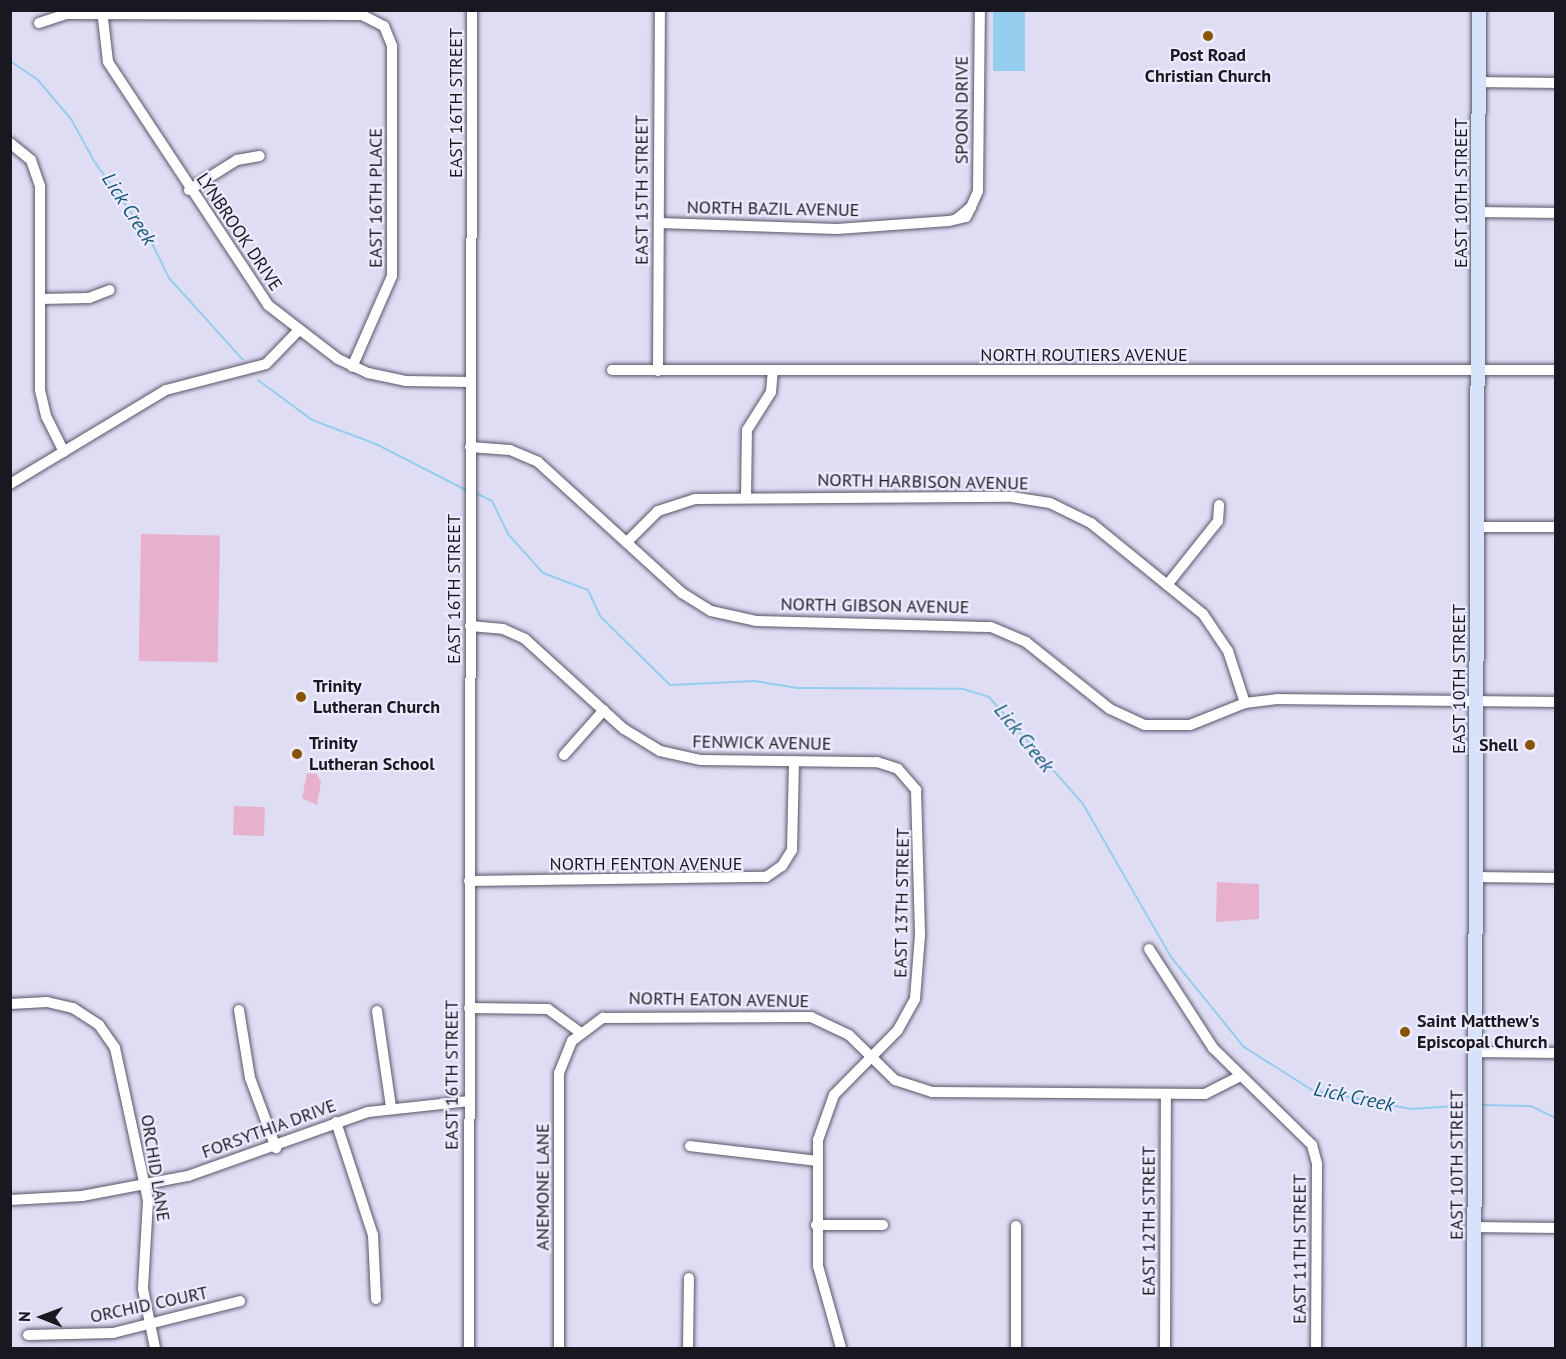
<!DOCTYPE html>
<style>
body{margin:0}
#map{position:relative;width:1566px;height:1359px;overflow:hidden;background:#dfddf4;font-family:"PT Sans",sans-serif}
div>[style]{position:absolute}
.green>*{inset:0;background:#e7b0cd;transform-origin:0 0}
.water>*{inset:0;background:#95cdee;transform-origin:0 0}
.stream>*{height:2px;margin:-1px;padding:0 1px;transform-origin:1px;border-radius:1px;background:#95cdee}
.roads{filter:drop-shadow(0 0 2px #585669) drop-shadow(0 0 2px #585669)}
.minor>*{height:10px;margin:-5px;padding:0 5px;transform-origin:5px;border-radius:5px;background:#fff}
.major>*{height:14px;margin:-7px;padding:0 7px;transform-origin:7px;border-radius:7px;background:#d6e3fb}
.dots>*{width:16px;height:16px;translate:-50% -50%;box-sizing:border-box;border:3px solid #ecebfd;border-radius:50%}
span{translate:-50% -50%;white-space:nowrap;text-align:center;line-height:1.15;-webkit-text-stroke:4.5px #ecebfd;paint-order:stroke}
.poi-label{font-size:18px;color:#191820;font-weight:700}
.left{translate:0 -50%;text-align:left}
.right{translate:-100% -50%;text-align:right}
.street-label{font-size:18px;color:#191820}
.water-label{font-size:20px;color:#145878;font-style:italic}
.frame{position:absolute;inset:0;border:12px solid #191820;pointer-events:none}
.north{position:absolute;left:12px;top:1287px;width:60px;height:60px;-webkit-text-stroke:4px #ecebfd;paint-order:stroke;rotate:271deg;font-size:16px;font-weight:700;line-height:24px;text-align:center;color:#191820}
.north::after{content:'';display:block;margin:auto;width:21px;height:27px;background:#191820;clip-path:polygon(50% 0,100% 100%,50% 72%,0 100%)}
</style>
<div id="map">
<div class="green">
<div style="left:141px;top:534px;width:79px;height:127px;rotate:1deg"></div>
<div style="clip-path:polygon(307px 773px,317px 774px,321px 782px,317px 805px,302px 798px)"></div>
<div style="left:234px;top:806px;width:31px;height:29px;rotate:2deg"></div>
<div style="clip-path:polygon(1217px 882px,1259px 884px,1259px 919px,1216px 922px)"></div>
</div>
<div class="water">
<div style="left:993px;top:11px;width:32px;height:60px"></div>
</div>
<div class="stream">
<div style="left:10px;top:61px;width:32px;rotate:34deg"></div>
<div style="left:37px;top:79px;width:52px;rotate:49.6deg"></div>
<div style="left:71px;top:119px;width:48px;rotate:61.3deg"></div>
<div style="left:94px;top:161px;width:96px;rotate:54.3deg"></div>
<div style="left:150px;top:239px;width:43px;rotate:64deg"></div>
<div style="left:169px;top:278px;width:110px;rotate:47.9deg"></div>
<div style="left:258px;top:380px;width:67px;rotate:36.5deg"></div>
<div style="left:312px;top:420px;width:68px;rotate:20.6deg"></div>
<div style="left:376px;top:444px;width:101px;rotate:27.1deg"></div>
<div style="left:476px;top:493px;width:18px;rotate:27deg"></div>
<div style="left:492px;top:501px;width:37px;rotate:64deg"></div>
<div style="left:508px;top:534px;width:52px;rotate:48.1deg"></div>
<div style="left:543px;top:573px;width:48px;rotate:20.7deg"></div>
<div style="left:588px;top:590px;width:29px;rotate:65deg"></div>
<div style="left:600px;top:616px;width:98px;rotate:44.6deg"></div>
<div style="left:670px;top:685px;width:85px;rotate:-2.7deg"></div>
<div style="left:755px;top:681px;width:43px;rotate:9.5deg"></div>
<div style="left:797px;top:688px;width:166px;rotate:0.3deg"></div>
<div style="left:963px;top:689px;width:27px;rotate:17deg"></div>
<div style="left:989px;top:697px;width:142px;rotate:48.7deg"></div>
<div style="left:1083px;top:804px;width:177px;rotate:60.1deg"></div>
<div style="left:1171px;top:957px;width:116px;rotate:51deg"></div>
<div style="left:1244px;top:1047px;width:80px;rotate:32.3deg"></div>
<div style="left:1312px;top:1090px;width:101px;rotate:10.9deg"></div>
<div style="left:1411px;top:1109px;width:58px;rotate:-3.9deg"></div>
<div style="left:1483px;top:1105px;width:48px;rotate:1.2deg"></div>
<div style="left:1531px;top:1106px;width:28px;rotate:26deg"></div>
</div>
<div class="roads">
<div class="minor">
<div style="left:102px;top:10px;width:52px;rotate:83.4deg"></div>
<div style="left:108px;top:62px;width:291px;rotate:56.6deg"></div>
<div style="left:268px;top:305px;width:88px;rotate:37.6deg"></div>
<div style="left:338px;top:359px;width:33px;rotate:25deg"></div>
<div style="left:368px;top:373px;width:38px;rotate:12deg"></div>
<div style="left:405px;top:381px;width:66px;rotate:0.9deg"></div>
<div style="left:39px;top:23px;width:28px;rotate:-18deg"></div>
<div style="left:66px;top:14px;width:296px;rotate:0.2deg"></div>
<div style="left:362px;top:15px;width:25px;rotate:27deg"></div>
<div style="left:384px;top:26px;width:22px;rotate:68deg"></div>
<div style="left:392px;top:46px;width:230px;rotate:90deg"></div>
<div style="left:392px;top:276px;width:99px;rotate:113.7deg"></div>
<div style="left:1479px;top:82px;width:77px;rotate:0.7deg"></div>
<div style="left:10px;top:143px;width:27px;rotate:39deg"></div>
<div style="left:31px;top:160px;width:28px;rotate:71deg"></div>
<div style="left:40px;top:186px;width:204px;rotate:90deg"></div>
<div style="left:40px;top:390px;width:27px;rotate:77deg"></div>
<div style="left:46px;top:416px;width:40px;rotate:63.4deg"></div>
<div style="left:189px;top:190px;width:57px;rotate:-32deg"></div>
<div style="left:237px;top:160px;width:23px;rotate:-10deg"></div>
<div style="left:971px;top:207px;width:17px;rotate:-66deg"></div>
<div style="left:978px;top:191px;width:181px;rotate:-89.4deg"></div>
<div style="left:1479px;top:212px;width:77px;rotate:0.7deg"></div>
<div style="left:659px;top:223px;width:178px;rotate:1.9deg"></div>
<div style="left:837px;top:229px;width:112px;rotate:-4.1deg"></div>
<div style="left:949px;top:221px;width:17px;rotate:-13deg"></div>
<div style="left:966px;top:217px;width:11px;rotate:-63deg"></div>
<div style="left:971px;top:207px;width:17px;rotate:140deg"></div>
<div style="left:40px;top:299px;width:49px;rotate:-1.2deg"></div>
<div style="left:89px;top:298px;width:22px;rotate:-21deg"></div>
<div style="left:612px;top:370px;width:944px"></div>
<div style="left:658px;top:371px;width:361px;rotate:-89.7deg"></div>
<div style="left:470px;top:447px;width:40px;rotate:4.3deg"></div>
<div style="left:510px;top:450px;width:30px;rotate:23deg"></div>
<div style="left:538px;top:462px;width:195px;rotate:42.3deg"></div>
<div style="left:682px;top:593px;width:34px;rotate:32deg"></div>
<div style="left:711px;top:611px;width:47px;rotate:12.3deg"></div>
<div style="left:757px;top:621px;width:234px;rotate:1.5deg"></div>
<div style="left:991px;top:627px;width:38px;rotate:23deg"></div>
<div style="left:1026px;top:642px;width:107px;rotate:38.6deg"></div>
<div style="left:1110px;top:709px;width:38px;rotate:25deg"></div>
<div style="left:1145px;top:725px;width:45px"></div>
<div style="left:1190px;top:725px;width:59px;rotate:-21.8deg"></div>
<div style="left:1245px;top:703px;width:32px;rotate:-7deg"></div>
<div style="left:1277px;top:699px;width:279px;rotate:0.6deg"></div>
<div style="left:10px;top:484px;width:182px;rotate:-31.1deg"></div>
<div style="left:166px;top:390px;width:103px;rotate:-14.6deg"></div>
<div style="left:266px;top:364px;width:47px;rotate:-45.9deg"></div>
<div style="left:746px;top:498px;width:68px;rotate:-89.2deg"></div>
<div style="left:747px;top:430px;width:45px;rotate:-57.7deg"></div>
<div style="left:771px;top:392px;width:21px;rotate:-85deg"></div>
<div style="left:1477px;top:527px;width:79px"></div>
<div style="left:627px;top:542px;width:44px;rotate:-45deg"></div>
<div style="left:658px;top:511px;width:39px;rotate:-18deg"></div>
<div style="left:695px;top:499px;width:317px;rotate:-0.4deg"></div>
<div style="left:1012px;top:497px;width:38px;rotate:9deg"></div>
<div style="left:1050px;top:503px;width:46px;rotate:26deg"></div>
<div style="left:1091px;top:523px;width:144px;rotate:39.1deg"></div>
<div style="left:1203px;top:614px;width:45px;rotate:56deg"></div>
<div style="left:1228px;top:651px;width:55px;rotate:71.9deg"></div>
<div style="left:1167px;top:585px;width:82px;rotate:-51.4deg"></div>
<div style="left:1218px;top:521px;width:16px;rotate:-86deg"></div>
<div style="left:470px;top:626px;width:33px;rotate:5deg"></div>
<div style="left:503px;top:629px;width:24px;rotate:24deg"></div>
<div style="left:525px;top:639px;width:134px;rotate:42.3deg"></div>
<div style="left:624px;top:729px;width:42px;rotate:31.4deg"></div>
<div style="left:660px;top:751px;width:42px;rotate:12.4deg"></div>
<div style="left:701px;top:760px;width:176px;rotate:0.7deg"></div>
<div style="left:877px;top:762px;width:22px;rotate:18deg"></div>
<div style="left:898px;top:769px;width:28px;rotate:49deg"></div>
<div style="left:916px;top:790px;width:145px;rotate:88.4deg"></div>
<div style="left:920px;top:935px;width:64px;rotate:94.5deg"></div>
<div style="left:915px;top:999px;width:35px;rotate:119deg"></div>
<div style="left:898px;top:1030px;width:91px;rotate:134.6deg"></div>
<div style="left:834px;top:1095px;width:48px;rotate:109.6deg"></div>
<div style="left:818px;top:1140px;width:126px;rotate:90deg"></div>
<div style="left:818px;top:1266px;width:85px;rotate:74.3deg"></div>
<div style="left:564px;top:755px;width:60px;rotate:-48.4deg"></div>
<div style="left:1477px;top:877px;width:79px;rotate:0.7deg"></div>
<div style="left:469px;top:881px;width:297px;rotate:-0.8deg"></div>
<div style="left:766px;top:877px;width:19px;rotate:-35deg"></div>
<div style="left:782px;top:866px;width:19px;rotate:-58deg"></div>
<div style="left:792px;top:850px;width:89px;rotate:-88.7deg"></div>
<div style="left:1149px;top:949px;width:118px;rotate:57.1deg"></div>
<div style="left:1213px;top:1048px;width:139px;rotate:44.4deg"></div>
<div style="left:1312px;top:1145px;width:20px;rotate:75deg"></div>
<div style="left:1317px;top:1164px;width:184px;rotate:90.3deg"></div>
<div style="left:10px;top:1004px;width:37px;rotate:-3deg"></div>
<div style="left:47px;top:1002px;width:27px;rotate:13deg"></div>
<div style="left:73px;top:1008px;width:31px;rotate:33deg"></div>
<div style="left:99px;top:1025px;width:28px;rotate:55deg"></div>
<div style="left:115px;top:1048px;width:157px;rotate:77.8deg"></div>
<div style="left:148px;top:1201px;width:88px;rotate:93.3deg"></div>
<div style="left:143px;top:1289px;width:60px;rotate:78.5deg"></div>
<div style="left:469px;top:1008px;width:79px;rotate:0.7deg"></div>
<div style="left:548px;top:1009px;width:39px;rotate:36deg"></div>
<div style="left:239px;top:1010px;width:69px;rotate:80.8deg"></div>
<div style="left:250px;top:1078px;width:75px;rotate:69.6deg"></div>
<div style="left:377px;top:1011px;width:97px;rotate:81.7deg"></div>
<div style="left:1476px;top:1052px;width:80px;rotate:0.7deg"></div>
<div style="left:336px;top:1122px;width:119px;rotate:71.9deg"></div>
<div style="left:373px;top:1235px;width:64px;rotate:87.3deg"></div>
<div style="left:690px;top:1146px;width:128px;rotate:6.7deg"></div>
<div style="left:10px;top:1200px;width:72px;rotate:-3.2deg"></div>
<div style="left:82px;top:1196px;width:108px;rotate:-10.7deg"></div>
<div style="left:188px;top:1176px;width:191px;rotate:-19.6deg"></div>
<div style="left:368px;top:1112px;width:102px;rotate:-6.2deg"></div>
<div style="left:816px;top:1225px;width:67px"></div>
<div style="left:1475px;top:1227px;width:81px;rotate:0.7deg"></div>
<div style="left:28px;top:1335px;width:85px;rotate:-1.3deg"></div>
<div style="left:113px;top:1333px;width:131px;rotate:-14.1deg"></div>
<div style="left:469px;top:1348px;width:1338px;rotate:-89.87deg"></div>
<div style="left:559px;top:1348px;width:275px;rotate:-90deg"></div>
<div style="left:559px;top:1073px;width:35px;rotate:-68deg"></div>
<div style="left:572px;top:1041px;width:39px;rotate:-37deg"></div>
<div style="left:603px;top:1018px;width:208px;rotate:-0.3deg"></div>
<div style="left:811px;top:1017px;width:42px;rotate:25.3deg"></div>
<div style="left:849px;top:1035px;width:64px;rotate:44.4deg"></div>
<div style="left:895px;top:1080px;width:39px;rotate:18deg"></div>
<div style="left:932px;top:1092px;width:273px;rotate:0.4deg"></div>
<div style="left:1205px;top:1094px;width:38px;rotate:-27deg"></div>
<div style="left:688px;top:1348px;width:70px;rotate:-89.2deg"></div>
<div style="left:1016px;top:1348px;width:122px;rotate:-90deg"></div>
<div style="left:1165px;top:1348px;width:254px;rotate:-89.8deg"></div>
</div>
<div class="major">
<div style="left:1474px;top:1348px;width:1338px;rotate:-89.79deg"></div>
</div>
</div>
<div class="dots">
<div style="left:1208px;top:36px;background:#885400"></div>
<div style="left:301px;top:697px;background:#885400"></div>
<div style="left:1530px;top:745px;background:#885400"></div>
<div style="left:297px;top:754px;background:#885400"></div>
<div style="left:1405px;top:1032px;background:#885400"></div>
</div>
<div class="poi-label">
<span style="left:1208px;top:66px">Post Road<br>Christian Church</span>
<span class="left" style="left:313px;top:697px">Trinity<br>Lutheran Church</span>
<span class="left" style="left:309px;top:754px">Trinity<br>Lutheran School</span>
<span class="right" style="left:1518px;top:745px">Shell</span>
<span class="left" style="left:1417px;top:1032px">Saint Matthew's<br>Episcopal Church</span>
</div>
<div class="street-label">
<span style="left:456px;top:103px;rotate:-90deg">EAST 16TH STREET</span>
<span style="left:962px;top:110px;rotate:-90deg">SPOON DRIVE</span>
<span style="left:642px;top:190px;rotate:-90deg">EAST 15TH STREET</span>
<span style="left:1461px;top:193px;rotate:-90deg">EAST 10TH STREET</span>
<span style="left:376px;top:198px;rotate:-90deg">EAST 16TH PLACE</span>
<span style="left:773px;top:209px;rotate:1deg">NORTH BAZIL AVENUE</span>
<span style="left:239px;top:232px;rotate:56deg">LYNBROOK DRIVE</span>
<span style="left:1084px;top:355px">NORTH ROUTIERS AVENUE</span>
<span style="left:923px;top:482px;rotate:1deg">NORTH HARBISON AVENUE</span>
<span style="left:454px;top:589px;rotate:-90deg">EAST 16TH STREET</span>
<span style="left:875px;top:606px;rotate:1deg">NORTH GIBSON AVENUE</span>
<span style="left:1459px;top:679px;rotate:-90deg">EAST 10TH STREET</span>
<span style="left:762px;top:743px;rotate:1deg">FENWICK AVENUE</span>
<span style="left:646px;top:864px">NORTH FENTON AVENUE</span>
<span style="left:902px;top:903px;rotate:-89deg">EAST 13TH STREET</span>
<span style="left:719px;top:1000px;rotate:1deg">NORTH EATON AVENUE</span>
<span style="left:452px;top:1075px;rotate:-90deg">EAST 16TH STREET</span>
<span style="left:269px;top:1129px;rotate:-20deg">FORSYTHIA DRIVE</span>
<span style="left:1457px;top:1165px;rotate:-90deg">EAST 10TH STREET</span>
<span style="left:155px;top:1168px;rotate:81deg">ORCHID LANE</span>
<span style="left:543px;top:1187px;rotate:-90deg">ANEMONE LANE</span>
<span style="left:1149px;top:1221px;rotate:-90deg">EAST 12TH STREET</span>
<span style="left:1300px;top:1249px;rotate:-90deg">EAST 11TH STREET</span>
<span style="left:149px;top:1305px;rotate:-12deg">ORCHID COURT</span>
</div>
<div class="water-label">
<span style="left:129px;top:209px;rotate:57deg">Lick Creek</span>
<span style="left:1024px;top:738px;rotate:51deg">Lick Creek</span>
<span style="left:1354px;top:1097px;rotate:12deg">Lick Creek</span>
</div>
<div class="frame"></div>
<div class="north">N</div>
</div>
